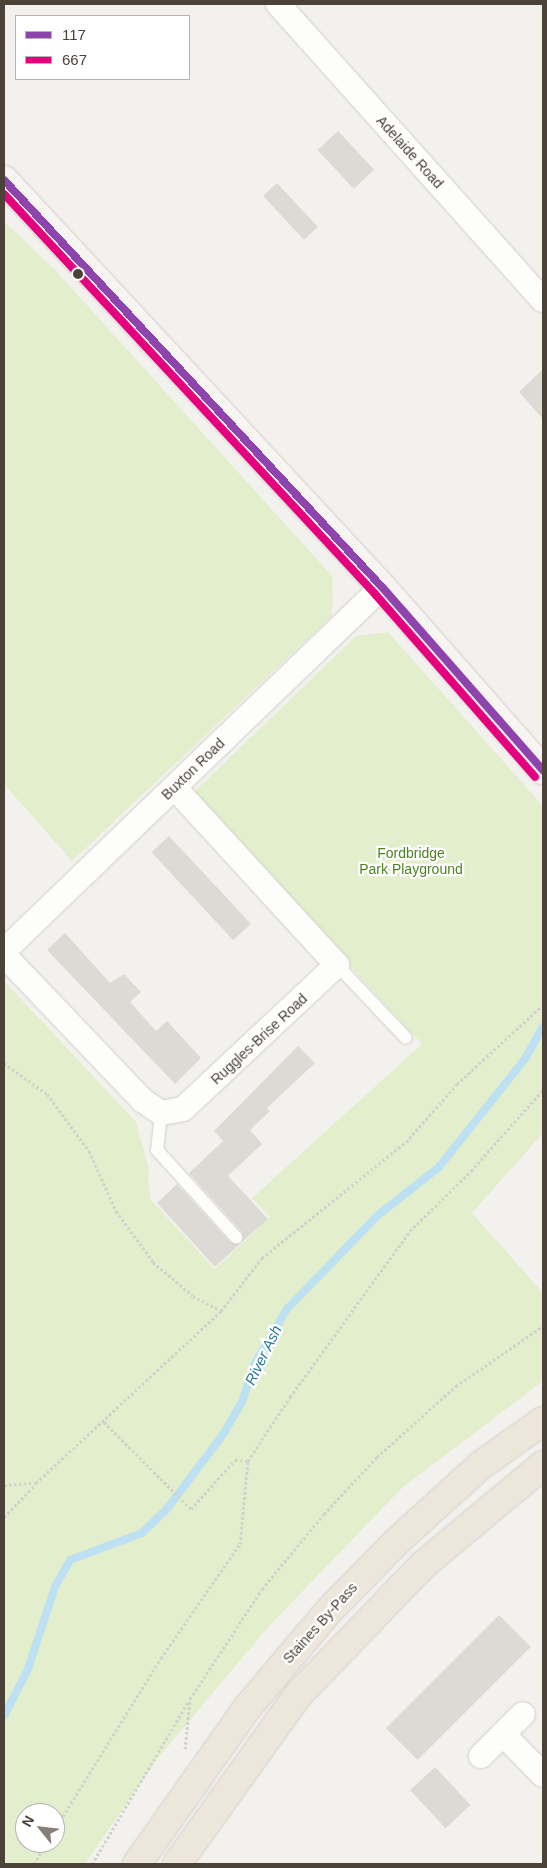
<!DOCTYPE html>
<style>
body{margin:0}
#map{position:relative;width:547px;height:1868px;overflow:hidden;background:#f3f1ee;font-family:Helvetica,sans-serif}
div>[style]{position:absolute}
.green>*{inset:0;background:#e3eecd}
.stream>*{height:8px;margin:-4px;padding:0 4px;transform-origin:4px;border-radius:4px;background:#bde1f2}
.building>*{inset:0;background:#dddad6;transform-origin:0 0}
.path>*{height:3px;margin-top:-1.5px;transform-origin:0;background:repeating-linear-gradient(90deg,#d3d1cc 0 2.5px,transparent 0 5px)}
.roads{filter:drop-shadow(0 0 1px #d1cfcb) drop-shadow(0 0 1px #d1cfcb)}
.lane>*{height:12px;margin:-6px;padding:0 6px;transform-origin:6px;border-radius:6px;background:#fdfdfc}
.street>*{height:24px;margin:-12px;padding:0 12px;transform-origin:12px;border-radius:12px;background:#fdfdfc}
.secondary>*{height:28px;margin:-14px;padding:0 14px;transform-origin:14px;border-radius:14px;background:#f7f5f1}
.highway>*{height:28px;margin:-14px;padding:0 14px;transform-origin:14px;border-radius:14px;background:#ede6db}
.bus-1>*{height:8px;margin:-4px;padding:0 4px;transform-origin:4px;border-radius:4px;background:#8e44ad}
.bus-2>*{height:8px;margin:-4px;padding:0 4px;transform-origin:4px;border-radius:4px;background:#e5007d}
.dots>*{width:14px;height:14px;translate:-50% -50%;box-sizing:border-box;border:2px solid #fff;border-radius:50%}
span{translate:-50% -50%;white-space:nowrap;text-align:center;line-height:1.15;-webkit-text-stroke:4.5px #fff;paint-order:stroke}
.street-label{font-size:14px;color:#4b4238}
.park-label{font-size:14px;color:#508127}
.water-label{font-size:15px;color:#2678a4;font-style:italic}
.frame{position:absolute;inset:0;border:5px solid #4b4238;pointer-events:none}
.legend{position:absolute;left:15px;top:15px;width:175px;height:65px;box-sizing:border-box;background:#fff;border:1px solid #b7b3af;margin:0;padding:6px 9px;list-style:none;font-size:15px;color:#4b4238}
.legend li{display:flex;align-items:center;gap:10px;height:25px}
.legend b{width:25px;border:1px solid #b7b3af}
.north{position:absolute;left:15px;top:1803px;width:50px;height:50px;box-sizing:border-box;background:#fff;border:1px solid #b7b3af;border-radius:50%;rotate:299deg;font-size:14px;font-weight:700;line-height:20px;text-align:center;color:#4b4238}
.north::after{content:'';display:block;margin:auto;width:18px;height:22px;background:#867f78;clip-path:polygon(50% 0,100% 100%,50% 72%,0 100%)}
</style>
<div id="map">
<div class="green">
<div style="clip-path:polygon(4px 221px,56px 271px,333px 577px,332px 616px,72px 861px,4px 784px)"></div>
<div style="clip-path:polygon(evenodd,388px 632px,543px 806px,543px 1133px,472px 1213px,543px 1293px,543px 1381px,403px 1487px,269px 1626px,159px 1757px,85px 1864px,4px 1864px,4px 981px,136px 1122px,148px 1166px,150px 1199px,215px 1269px,270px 1217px,252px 1198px,422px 1044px,191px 795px,356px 636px,388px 632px,25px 1813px,55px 1813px,55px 1843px,25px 1843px,25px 1813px)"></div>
</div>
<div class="stream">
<div style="left:4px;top:1716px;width:53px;rotate:-62.9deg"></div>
<div style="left:28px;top:1669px;width:86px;rotate:-71.8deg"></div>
<div style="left:55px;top:1587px;width:31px;rotate:-61deg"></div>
<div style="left:70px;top:1560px;width:77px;rotate:-20.6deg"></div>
<div style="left:142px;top:1533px;width:35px;rotate:-44deg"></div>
<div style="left:167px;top:1509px;width:95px;rotate:-53.1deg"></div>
<div style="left:224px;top:1433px;width:36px;rotate:-60deg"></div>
<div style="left:242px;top:1402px;width:39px;rotate:-72deg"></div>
<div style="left:254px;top:1365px;width:65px;rotate:-59.5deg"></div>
<div style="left:287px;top:1309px;width:129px;rotate:-45.9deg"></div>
<div style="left:377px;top:1216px;width:79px;rotate:-38.3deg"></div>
<div style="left:439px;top:1167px;width:138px;rotate:-51.5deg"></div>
<div style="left:525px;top:1059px;width:37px;rotate:-61deg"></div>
</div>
<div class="building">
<div style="left:338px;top:131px;width:53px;height:28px;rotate:47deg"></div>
<div style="left:277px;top:183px;width:60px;height:19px;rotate:47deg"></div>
<div style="clip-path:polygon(543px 369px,543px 419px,519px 392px)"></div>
<div style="left:169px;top:836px;width:120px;height:24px;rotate:47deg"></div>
<div style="clip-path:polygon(65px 933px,110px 983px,124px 974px,141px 992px,130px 1002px,156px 1031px,167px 1021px,201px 1058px,175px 1084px,47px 950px)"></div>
<div style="clip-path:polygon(298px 1046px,315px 1063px,267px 1108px,270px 1111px,250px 1130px,262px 1144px,228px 1176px,268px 1219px,242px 1242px,242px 1232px,189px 1173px,223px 1141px,214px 1131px)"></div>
<div style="clip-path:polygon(177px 1184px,230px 1242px,240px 1244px,215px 1267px,157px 1203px)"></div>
<div style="left:499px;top:1615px;width:45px;height:160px;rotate:45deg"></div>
<div style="left:435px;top:1767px;width:52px;height:34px;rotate:47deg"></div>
</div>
<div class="path">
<div style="left:4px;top:1063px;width:53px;rotate:35.8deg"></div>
<div style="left:47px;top:1094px;width:71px;rotate:53.6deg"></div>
<div style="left:89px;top:1151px;width:66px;rotate:65.8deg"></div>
<div style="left:116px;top:1211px;width:63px;rotate:54deg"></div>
<div style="left:153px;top:1262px;width:52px;rotate:40.4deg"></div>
<div style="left:193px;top:1296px;width:32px;rotate:28deg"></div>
<div style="left:104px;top:1422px;width:123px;rotate:45deg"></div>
<div style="left:191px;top:1509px;width:66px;rotate:-48.1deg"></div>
<div style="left:235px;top:1460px;width:13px;rotate:4deg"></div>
<div style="left:4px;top:1485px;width:32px;rotate:-4deg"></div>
<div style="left:36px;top:1483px;width:253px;rotate:-42.9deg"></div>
<div style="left:221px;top:1311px;width:67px;rotate:-52.3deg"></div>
<div style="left:262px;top:1258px;width:185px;rotate:-38.9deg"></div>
<div style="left:406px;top:1142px;width:77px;rotate:-48.7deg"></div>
<div style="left:457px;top:1084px;width:117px;rotate:-42.6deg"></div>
<div style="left:4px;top:1517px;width:46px;rotate:-45.9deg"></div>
<div style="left:185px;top:1749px;width:50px;rotate:-84.3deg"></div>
<div style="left:190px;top:1699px;width:131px;rotate:-56.8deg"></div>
<div style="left:262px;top:1589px;width:97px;rotate:-50.4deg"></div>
<div style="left:324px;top:1514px;width:78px;rotate:-47.1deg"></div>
<div style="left:377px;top:1457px;width:106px;rotate:-41.9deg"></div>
<div style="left:456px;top:1386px;width:106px;rotate:-34.6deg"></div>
<div style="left:55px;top:1829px;width:201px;rotate:-58.2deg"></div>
<div style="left:161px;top:1658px;width:139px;rotate:-55.3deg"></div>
<div style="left:240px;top:1544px;width:83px;rotate:-84.5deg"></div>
<div style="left:248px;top:1461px;width:77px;rotate:-56.7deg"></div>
<div style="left:290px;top:1397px;width:205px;rotate:-54.1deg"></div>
<div style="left:410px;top:1231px;width:86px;rotate:-44.5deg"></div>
<div style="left:471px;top:1171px;width:108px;rotate:-48.4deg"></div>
<div style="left:34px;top:1864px;width:25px;rotate:-58deg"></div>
<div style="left:92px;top:1864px;width:188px;rotate:-59.3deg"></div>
</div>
<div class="roads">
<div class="lane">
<div style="left:337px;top:965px;width:100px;rotate:46.6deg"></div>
<div style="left:161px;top:1113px;width:37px;rotate:96deg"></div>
<div style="left:157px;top:1150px;width:118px;rotate:47.8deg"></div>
</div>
<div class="street">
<div style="left:278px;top:4px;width:397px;rotate:48.2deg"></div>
<div style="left:4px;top:951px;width:525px;rotate:-43.92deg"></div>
<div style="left:4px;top:955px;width:200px;rotate:46.4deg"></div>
<div style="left:142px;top:1100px;width:23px;rotate:34deg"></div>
<div style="left:161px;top:1113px;width:22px;rotate:-10deg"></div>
<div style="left:183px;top:1109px;width:211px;rotate:-43.1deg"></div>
<div style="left:337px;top:965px;width:241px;rotate:-132.5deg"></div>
<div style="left:503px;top:1734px;width:57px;rotate:45.7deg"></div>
<div style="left:481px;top:1756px;width:59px;rotate:-45deg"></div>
</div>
<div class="secondary">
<div style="left:4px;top:180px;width:555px;rotate:47.12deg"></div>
<div style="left:382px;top:587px;width:244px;rotate:48.7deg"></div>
</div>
<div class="highway">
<div style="left:137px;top:1864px;width:191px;rotate:-54.8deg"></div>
<div style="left:247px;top:1708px;width:124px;rotate:-49.9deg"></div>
<div style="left:327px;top:1613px;width:96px;rotate:-45.8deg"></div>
<div style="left:394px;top:1544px;width:118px;rotate:-42.2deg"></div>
<div style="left:481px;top:1465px;width:76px;rotate:-35.4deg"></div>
<div style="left:177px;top:1864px;width:208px;rotate:-54.4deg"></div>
<div style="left:298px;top:1695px;width:180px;rotate:-46.1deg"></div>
<div style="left:423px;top:1565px;width:156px;rotate:-39.8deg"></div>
</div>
</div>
<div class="bus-1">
<div style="left:4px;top:180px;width:555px;rotate:47.12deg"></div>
<div style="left:382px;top:587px;width:244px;rotate:48.7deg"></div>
</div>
<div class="bus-2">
<div style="left:4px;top:194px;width:546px;rotate:47.15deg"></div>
<div style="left:375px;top:594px;width:243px;rotate:48.8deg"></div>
</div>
<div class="dots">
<div style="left:78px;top:274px;background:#4b4238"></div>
</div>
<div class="street-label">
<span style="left:410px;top:152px;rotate:48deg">Adelaide Road</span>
<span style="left:193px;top:769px;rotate:-44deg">Buxton Road</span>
<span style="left:259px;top:1039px;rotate:-43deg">Ruggles-Brise Road</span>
<span style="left:320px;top:1623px;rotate:-48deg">Staines By-Pass</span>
</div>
<div class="park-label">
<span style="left:411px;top:861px">Fordbridge<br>Park Playground</span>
</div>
<div class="water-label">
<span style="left:263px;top:1355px;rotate:-64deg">River Ash</span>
</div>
<div class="frame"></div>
<ul class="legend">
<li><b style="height:6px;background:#8e44ad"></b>117</li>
<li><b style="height:6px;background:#e5007d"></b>667</li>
</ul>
<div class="north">N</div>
</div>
